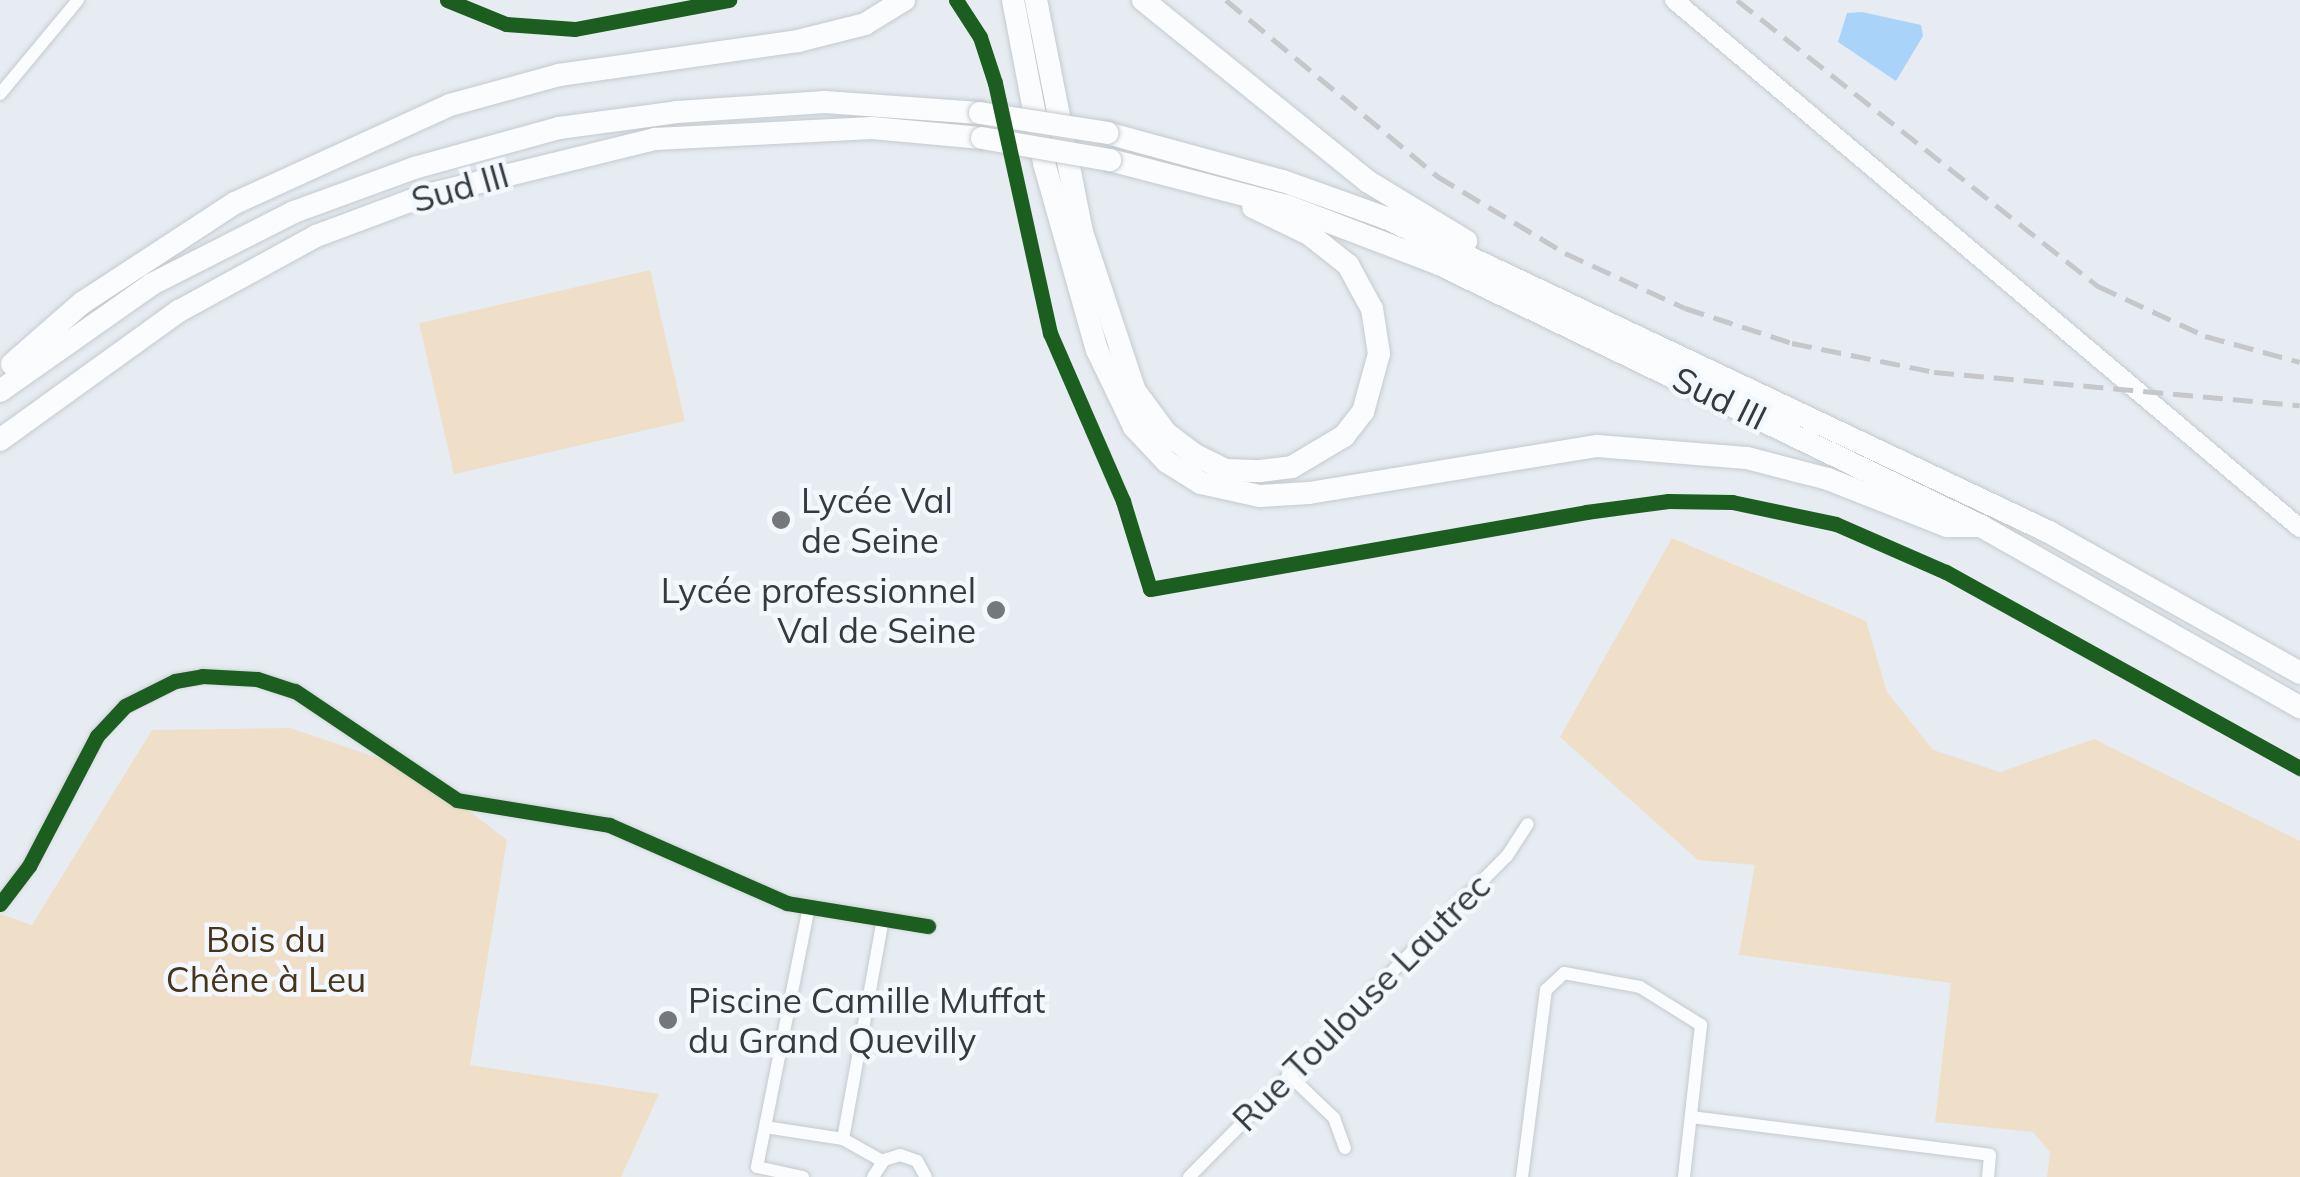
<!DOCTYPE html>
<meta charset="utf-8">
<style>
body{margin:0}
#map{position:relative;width:2300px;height:1177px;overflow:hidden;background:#e6ecf1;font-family:Mulish,sans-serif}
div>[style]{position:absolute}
.green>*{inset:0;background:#f0dfc8;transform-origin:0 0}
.water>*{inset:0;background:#a9d3f9}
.roads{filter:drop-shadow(0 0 2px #c5cace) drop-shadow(0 0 2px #c5cace)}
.minor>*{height:12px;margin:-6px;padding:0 6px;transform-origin:6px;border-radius:6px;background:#fbfcfd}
.tertiary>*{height:18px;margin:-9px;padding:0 9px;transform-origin:9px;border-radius:9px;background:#fbfcfd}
.trunk>*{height:22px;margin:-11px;padding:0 11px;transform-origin:11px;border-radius:11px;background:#fbfcfd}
.rail>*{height:5px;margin-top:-2.5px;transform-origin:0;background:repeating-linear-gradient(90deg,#c6c7c9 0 20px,transparent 0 30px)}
.bridges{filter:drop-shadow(0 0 2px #c5cace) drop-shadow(0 0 2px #c5cace)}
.trunk-bridge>*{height:22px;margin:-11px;padding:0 11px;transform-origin:11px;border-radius:11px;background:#fbfcfd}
.cycleway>*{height:15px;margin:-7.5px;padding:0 7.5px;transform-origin:7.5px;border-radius:7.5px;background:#1b5e20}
.dots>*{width:28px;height:28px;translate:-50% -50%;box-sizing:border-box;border:5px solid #f3f8fe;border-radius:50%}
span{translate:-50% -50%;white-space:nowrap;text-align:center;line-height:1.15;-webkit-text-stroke:9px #f3f8fe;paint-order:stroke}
.street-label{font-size:35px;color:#363a3e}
.poi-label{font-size:35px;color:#363a3e}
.left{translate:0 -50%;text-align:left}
.right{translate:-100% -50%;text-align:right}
.park-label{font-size:35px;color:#483419}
</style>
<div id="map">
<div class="green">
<div style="left:650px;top:270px;width:155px;height:237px;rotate:77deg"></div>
<div style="clip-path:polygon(1672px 538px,1866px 621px,1887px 692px,1933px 750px,2000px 772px,2094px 739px,2300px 841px,2300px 1177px,2047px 1177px,2050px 1152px,2033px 1132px,1935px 1122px,1951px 983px,1739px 955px,1755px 865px,1698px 860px,1560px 737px)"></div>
<div style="clip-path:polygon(290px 728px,417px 771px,507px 840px,470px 1065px,659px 1094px,621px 1177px,0 1177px,0 914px,32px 925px,152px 730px)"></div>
</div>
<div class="water">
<div style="clip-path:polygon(1862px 12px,1921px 25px,1923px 36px,1896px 81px,1838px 42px,1847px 13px)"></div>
</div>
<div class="roads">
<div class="minor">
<div style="left:0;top:94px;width:122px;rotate:-50.3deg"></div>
<div style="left:0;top:904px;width:48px;rotate:-52.7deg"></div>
<div style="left:29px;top:866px;width:147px;rotate:-62.4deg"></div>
<div style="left:97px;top:736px;width:41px;rotate:-47deg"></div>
<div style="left:125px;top:706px;width:56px;rotate:-26.6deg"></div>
<div style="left:175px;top:681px;width:27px;rotate:-10deg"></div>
<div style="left:202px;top:676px;width:55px;rotate:3.1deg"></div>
<div style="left:257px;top:679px;width:40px;rotate:18deg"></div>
<div style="left:295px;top:691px;width:195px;rotate:33.9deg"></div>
<div style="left:457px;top:800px;width:154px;rotate:9.3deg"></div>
<div style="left:609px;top:825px;width:194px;rotate:23.7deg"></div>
<div style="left:787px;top:903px;width:143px;rotate:9.3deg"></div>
<div style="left:1288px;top:1074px;width:64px;rotate:43.7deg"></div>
<div style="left:1334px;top:1118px;width:32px;rotate:70deg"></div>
<div style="left:1691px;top:1117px;width:301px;rotate:7.2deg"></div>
<div style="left:1990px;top:1155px;width:22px;rotate:95deg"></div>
<div style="left:765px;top:1127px;width:79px;rotate:8.7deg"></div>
<div style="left:843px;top:1139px;width:45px;rotate:29.4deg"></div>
<div style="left:843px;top:1139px;width:224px;rotate:-79.7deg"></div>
<div style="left:803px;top:1177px;width:47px;rotate:-167.7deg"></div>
<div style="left:757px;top:1167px;width:265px;rotate:-78.7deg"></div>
<div style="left:873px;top:1177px;width:20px;rotate:-57deg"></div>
<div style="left:884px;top:1160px;width:17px;rotate:-17deg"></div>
<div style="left:900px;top:1155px;width:18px;rotate:19deg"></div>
<div style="left:917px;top:1161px;width:18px;rotate:61deg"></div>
<div style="left:1189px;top:1177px;width:452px;rotate:-45.3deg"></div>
<div style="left:1507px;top:856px;width:38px;rotate:-57deg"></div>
<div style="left:1522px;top:1177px;width:189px;rotate:-82.7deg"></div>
<div style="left:1546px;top:990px;width:25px;rotate:-43deg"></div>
<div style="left:1564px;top:973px;width:77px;rotate:10.4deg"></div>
<div style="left:1640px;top:987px;width:72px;rotate:31.9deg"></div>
<div style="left:1701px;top:1025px;width:153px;rotate:96.4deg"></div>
</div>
<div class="tertiary">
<div style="left:1674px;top:0;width:819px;rotate:40.15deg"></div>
</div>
<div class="trunk">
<div style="left:1013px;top:0;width:166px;rotate:79.2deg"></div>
<div style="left:1044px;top:163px;width:194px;rotate:74.2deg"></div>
<div style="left:1097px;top:350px;width:85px;rotate:64.3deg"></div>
<div style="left:1134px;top:427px;width:48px;rotate:46.7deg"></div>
<div style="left:1167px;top:462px;width:40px;rotate:32deg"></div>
<div style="left:1201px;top:483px;width:60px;rotate:12.4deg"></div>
<div style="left:1260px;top:496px;width:49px;rotate:-3.5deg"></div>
<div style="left:1309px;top:493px;width:292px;rotate:-9.3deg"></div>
<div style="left:1597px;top:446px;width:150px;rotate:4.6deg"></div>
<div style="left:1747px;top:458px;width:84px;rotate:14.5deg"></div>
<div style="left:1828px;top:479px;width:128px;rotate:21.6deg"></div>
<div style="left:1947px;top:526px;width:34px"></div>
<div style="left:1036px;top:0;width:237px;rotate:78.8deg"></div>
<div style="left:1082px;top:232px;width:168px;rotate:71.6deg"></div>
<div style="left:1135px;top:391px;width:52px;rotate:53.6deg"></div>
<div style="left:1166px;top:433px;width:39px;rotate:37deg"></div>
<div style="left:1197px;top:456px;width:32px;rotate:26deg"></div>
<div style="left:1226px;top:470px;width:34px;rotate:2deg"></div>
<div style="left:1260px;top:471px;width:32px;rotate:-7deg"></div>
<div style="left:1292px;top:467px;width:61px;rotate:-30.8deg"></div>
<div style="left:1344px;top:436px;width:31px;rotate:-52deg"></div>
<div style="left:1363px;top:412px;width:60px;rotate:-74.6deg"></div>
<div style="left:1379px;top:354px;width:46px;rotate:-98.8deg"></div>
<div style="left:1372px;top:309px;width:50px;rotate:-118.6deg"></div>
<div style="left:1348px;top:265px;width:50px;rotate:-141.5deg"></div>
<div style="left:1309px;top:234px;width:62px;rotate:-154.3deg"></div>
<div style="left:1143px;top:0;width:288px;rotate:38.9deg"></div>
<div style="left:1367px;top:181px;width:116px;rotate:31.2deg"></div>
<div style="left:1107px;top:133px;width:182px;rotate:15.3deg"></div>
<div style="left:1283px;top:181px;width:109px;rotate:19.8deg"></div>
<div style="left:1386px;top:218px;width:734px;rotate:25.34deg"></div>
<div style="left:2049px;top:532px;width:288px;rotate:29.3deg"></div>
<div style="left:1110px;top:160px;width:183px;rotate:14.6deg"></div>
<div style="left:1287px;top:206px;width:163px;rotate:20.9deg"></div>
<div style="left:1439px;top:264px;width:602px;rotate:25.8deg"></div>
<div style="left:1981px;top:526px;width:367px;rotate:29.6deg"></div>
<div style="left:12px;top:364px;width:93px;rotate:-41.1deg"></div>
<div style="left:82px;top:303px;width:183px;rotate:-33.2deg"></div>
<div style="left:235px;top:203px;width:236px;rotate:-24.5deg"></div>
<div style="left:450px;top:105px;width:113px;rotate:-15.4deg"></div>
<div style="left:559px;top:75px;width:241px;rotate:-8.1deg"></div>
<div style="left:798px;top:41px;width:69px;rotate:-14.2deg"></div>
<div style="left:865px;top:24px;width:46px;rotate:-31.6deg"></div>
<div style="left:0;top:391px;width:186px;rotate:-35.1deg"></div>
<div style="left:152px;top:284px;width:159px;rotate:-26.9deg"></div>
<div style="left:294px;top:212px;width:128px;rotate:-20.1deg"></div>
<div style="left:414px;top:168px;width:150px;rotate:-15.4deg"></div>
<div style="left:559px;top:128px;width:119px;rotate:-7.7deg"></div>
<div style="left:677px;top:112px;width:148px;rotate:-3.9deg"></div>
<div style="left:825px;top:102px;width:155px;rotate:4.1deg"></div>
<div style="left:0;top:440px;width:221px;rotate:-35.8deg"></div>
<div style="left:179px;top:311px;width:156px;rotate:-28.7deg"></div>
<div style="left:316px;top:236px;width:114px;rotate:-20.5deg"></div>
<div style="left:423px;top:196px;width:239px;rotate:-13.8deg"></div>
<div style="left:655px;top:139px;width:217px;rotate:-2.9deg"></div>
<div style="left:872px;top:128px;width:110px;rotate:5.2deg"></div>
</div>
</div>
<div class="rail">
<div style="left:1226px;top:0;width:275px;rotate:39.8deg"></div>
<div style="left:1437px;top:176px;width:149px;rotate:31deg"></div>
<div style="left:1565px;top:253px;width:132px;rotate:24.6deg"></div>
<div style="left:1685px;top:308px;width:113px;rotate:18.1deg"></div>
<div style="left:1792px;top:343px;width:145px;rotate:11.5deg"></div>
<div style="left:1934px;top:372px;width:367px;rotate:5.2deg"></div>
<div style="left:1737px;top:0;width:461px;rotate:38.4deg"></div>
<div style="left:2098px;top:286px;width:118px;rotate:25deg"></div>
<div style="left:2205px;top:336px;width:98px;rotate:15.3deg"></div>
</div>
<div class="bridges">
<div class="trunk-bridge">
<div style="left:980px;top:113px;width:129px;rotate:8.9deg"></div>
<div style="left:982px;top:138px;width:130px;rotate:9.8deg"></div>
</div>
</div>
<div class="cycleway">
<div style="left:447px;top:0;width:64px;rotate:22.1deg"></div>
<div style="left:506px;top:24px;width:69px;rotate:4.1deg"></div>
<div style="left:575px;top:29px;width:157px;rotate:-10.7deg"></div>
<div style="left:956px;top:0;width:44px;rotate:57deg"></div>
<div style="left:980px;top:37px;width:48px;rotate:71.9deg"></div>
<div style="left:995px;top:83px;width:256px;rotate:77.6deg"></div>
<div style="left:1050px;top:333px;width:183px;rotate:66.5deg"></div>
<div style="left:1123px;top:501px;width:92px;rotate:72.9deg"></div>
<div style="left:1150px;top:589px;width:443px;rotate:-10deg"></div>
<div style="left:1586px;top:512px;width:83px;rotate:-7.6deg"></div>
<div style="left:1668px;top:501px;width:64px;rotate:0.9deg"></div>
<div style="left:1732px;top:502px;width:106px;rotate:11.9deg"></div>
<div style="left:1836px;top:524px;width:120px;rotate:23.6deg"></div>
<div style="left:1946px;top:572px;width:405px;rotate:29deg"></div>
<div style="left:0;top:904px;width:48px;rotate:-52.7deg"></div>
<div style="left:29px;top:866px;width:147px;rotate:-62.4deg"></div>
<div style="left:97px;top:736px;width:41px;rotate:-47deg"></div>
<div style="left:125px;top:706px;width:56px;rotate:-26.6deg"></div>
<div style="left:175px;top:681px;width:27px;rotate:-10deg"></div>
<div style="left:202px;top:676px;width:55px;rotate:3.1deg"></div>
<div style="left:257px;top:679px;width:40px;rotate:18deg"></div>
<div style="left:295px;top:691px;width:195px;rotate:33.9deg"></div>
<div style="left:457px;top:800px;width:154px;rotate:9.3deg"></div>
<div style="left:609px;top:825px;width:194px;rotate:23.7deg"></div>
<div style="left:787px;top:903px;width:143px;rotate:9.3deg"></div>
</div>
<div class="dots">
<div style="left:781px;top:520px;background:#74787d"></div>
<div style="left:996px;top:610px;background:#74787d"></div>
<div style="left:668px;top:1020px;background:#74787d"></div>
</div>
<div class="street-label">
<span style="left:460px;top:187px;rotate:-16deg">Sud III</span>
<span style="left:1720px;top:398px;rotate:26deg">Sud III</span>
<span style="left:1361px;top:1002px;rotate:-45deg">Rue Toulouse Lautrec</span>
</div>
<div class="poi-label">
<span class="left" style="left:801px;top:520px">Lycée Val<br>de Seine</span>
<span class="right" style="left:976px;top:610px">Lycée professionnel<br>Val de Seine</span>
<span class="left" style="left:688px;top:1020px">Piscine Camille Muffat<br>du Grand Quevilly</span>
</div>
<div class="park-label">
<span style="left:266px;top:959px">Bois du<br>Chêne à Leu</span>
</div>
</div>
